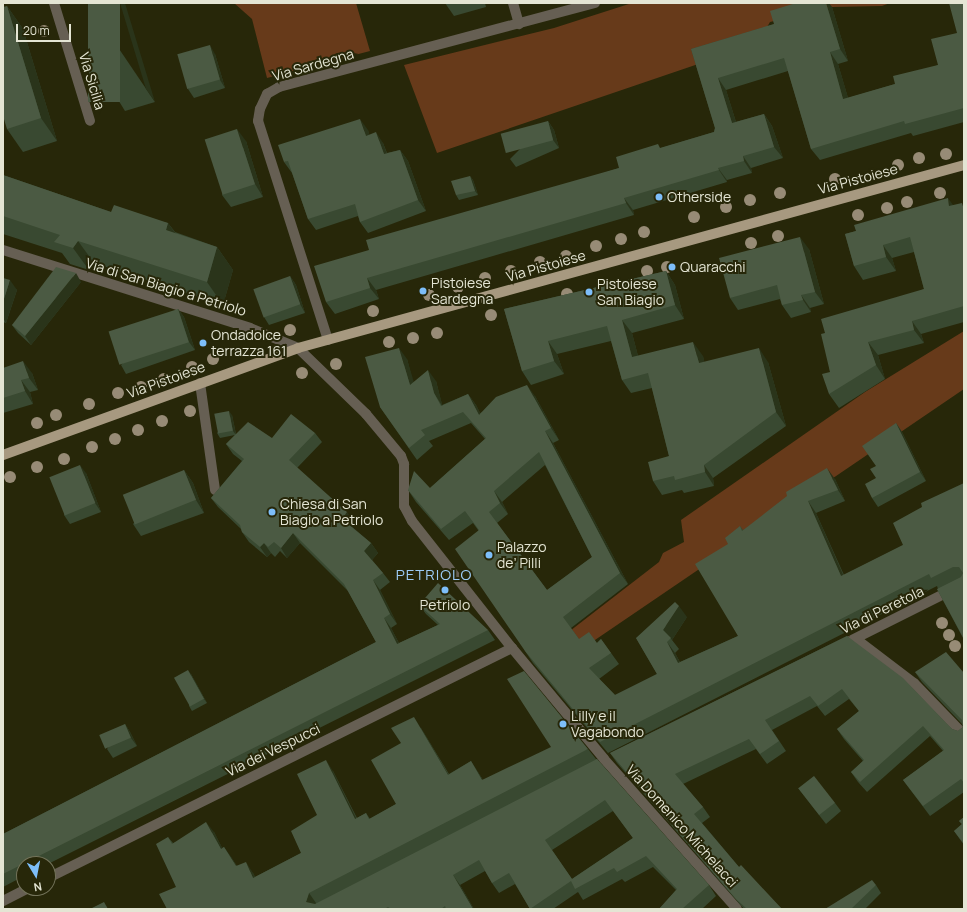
<!DOCTYPE html>
<meta charset="utf-8">
<style>
body{margin:0}
#map{position:relative;width:967px;height:912px;overflow:hidden;background:#272709;font-family:Manrope,sans-serif}
div>[style]{position:absolute}
.green>*{inset:0;background:#673a1a}
.minor>*{height:10px;margin:-5px;padding:0 5px;transform-origin:5px;border-radius:5px;background:#665f53}
.major>*{height:10px;margin:-5px;padding:0 5px;transform-origin:5px;border-radius:5px;background:#a79980}
.trees>*{width:12px;height:12px;margin:-6px;border-radius:50%;background:#978b76}
.wall>*{inset:0;background:#394931}
.shaded-wall>*{inset:0;background:#2a341a}
.building>*{inset:0;background:#4b5a43;transform-origin:0 0}
.dots>*{width:11px;height:11px;translate:-50% -50%;box-sizing:border-box;border:2px solid #272709;border-radius:50%}
span{translate:-50% -50%;white-space:nowrap;text-align:center;line-height:1.15;-webkit-text-stroke:4px #272709;paint-order:stroke}
.street-label{font-size:14px;color:#e4e5d4}
.poi-label{font-size:14px;color:#e4e5d4}
.left{translate:0 -50%;text-align:left}
.neighbourhood-label{font-size:15px;color:#9dccf8;letter-spacing:1px}
.frame{position:absolute;inset:0;border:4px solid #e4e5d4;pointer-events:none}
.north{position:absolute;left:16px;top:856px;width:40px;height:40px;box-sizing:border-box;background:#272709;border:1px solid #73735a;border-radius:50%;rotate:170deg;font-size:11px;font-weight:700;line-height:16px;text-align:center;color:#e4e5d4}
.north::after{content:'';display:block;margin:auto;width:14px;height:18px;background:#7dbef9;clip-path:polygon(50% 0,100% 100%,50% 72%,0 100%)}
.scale{position:absolute;left:16px;top:24px;width:55px;height:18px;box-sizing:border-box;border:2px solid #e4e5d4;border-top:0;padding-left:5px;font-size:12px;line-height:14px;white-space:nowrap;color:#e4e5d4;-webkit-text-stroke:3px #272709;paint-order:stroke}
</style>
<div id="map">
<div class="green">
<div style="clip-path:polygon(234px 3px,356px 3px,370px 51px,267px 78px,252px 19px)"></div>
<div style="clip-path:polygon(632px 3px,890px 3px,882px 6px,832px 7px,770px 22px,757px 44px,437px 153px,404px 65px,554px 28px)"></div>
<div style="clip-path:polygon(964px 331px,964px 389px,545px 674px,535px 658px,659px 562px,663px 553px,684px 542px,681px 520px,865px 392px)"></div>
</div>
<div class="minor">
<div style="left:54px;top:3px;width:123px;rotate:73deg"></div>
<div style="left:513px;top:3px;width:22px;rotate:74deg"></div>
<div style="left:3px;top:250px;width:259px;rotate:17.5deg"></div>
<div style="left:250px;top:328px;width:52px;rotate:22.6deg"></div>
<div style="left:298px;top:348px;width:95px;rotate:44.1deg"></div>
<div style="left:366px;top:414px;width:55px;rotate:50.2deg"></div>
<div style="left:401px;top:456px;width:9px;rotate:69deg"></div>
<div style="left:404px;top:464px;width:42px;rotate:90deg"></div>
<div style="left:404px;top:506px;width:17px;rotate:62deg"></div>
<div style="left:412px;top:521px;width:162px;rotate:51.8deg"></div>
<div style="left:512px;top:648px;width:144px;rotate:50.3deg"></div>
<div style="left:604px;top:759px;width:200px;rotate:48.4deg"></div>
<div style="left:328px;top:340px;width:230px;rotate:-107.7deg"></div>
<div style="left:258px;top:121px;width:12px;rotate:-81deg"></div>
<div style="left:260px;top:109px;width:17px;rotate:-65deg"></div>
<div style="left:267px;top:94px;width:14px;rotate:-30deg"></div>
<div style="left:279px;top:87px;width:327px;rotate:-14.9deg"></div>
<div style="left:200px;top:383px;width:108px;rotate:82deg"></div>
<div style="left:856px;top:639px;width:73px;rotate:37.2deg"></div>
<div style="left:914px;top:683px;width:72px;rotate:46.1deg"></div>
<div style="left:840px;top:646px;width:139px;rotate:-26.6deg"></div>
<div style="left:48px;top:878px;width:518px;rotate:-26.37deg"></div>
<div style="left:3px;top:901px;width:28px;rotate:-27deg"></div>
</div>
<div class="major">
<div style="left:3px;top:455px;width:314px;rotate:-19.9deg"></div>
<div style="left:298px;top:348px;width:691px;rotate:-15.36deg"></div>
</div>
<div class="trees">
<div style="left:44px;top:31px"></div>
<div style="left:946px;top:154px"></div>
<div style="left:919px;top:158px"></div>
<div style="left:898px;top:165px"></div>
<div style="left:835px;top:179px"></div>
<div style="left:780px;top:193px"></div>
<div style="left:940px;top:193px"></div>
<div style="left:750px;top:200px"></div>
<div style="left:907px;top:202px"></div>
<div style="left:726px;top:207px"></div>
<div style="left:887px;top:208px"></div>
<div style="left:858px;top:215px"></div>
<div style="left:694px;top:217px"></div>
<div style="left:644px;top:232px"></div>
<div style="left:778px;top:236px"></div>
<div style="left:621px;top:239px"></div>
<div style="left:751px;top:243px"></div>
<div style="left:596px;top:246px"></div>
<div style="left:566px;top:256px"></div>
<div style="left:540px;top:262px"></div>
<div style="left:667px;top:267px"></div>
<div style="left:511px;top:271px"></div>
<div style="left:647px;top:271px"></div>
<div style="left:485px;top:278px"></div>
<div style="left:458px;top:287px"></div>
<div style="left:567px;top:294px"></div>
<div style="left:429px;top:295px"></div>
<div style="left:373px;top:311px"></div>
<div style="left:491px;top:315px"></div>
<div style="left:290px;top:330px"></div>
<div style="left:437px;top:333px"></div>
<div style="left:413px;top:338px"></div>
<div style="left:389px;top:342px"></div>
<div style="left:213px;top:359px"></div>
<div style="left:336px;top:364px"></div>
<div style="left:192px;top:367px"></div>
<div style="left:302px;top:373px"></div>
<div style="left:164px;top:379px"></div>
<div style="left:141px;top:387px"></div>
<div style="left:118px;top:393px"></div>
<div style="left:89px;top:404px"></div>
<div style="left:190px;top:411px"></div>
<div style="left:56px;top:415px"></div>
<div style="left:162px;top:421px"></div>
<div style="left:37px;top:423px"></div>
<div style="left:138px;top:430px"></div>
<div style="left:115px;top:439px"></div>
<div style="left:92px;top:447px"></div>
<div style="left:64px;top:459px"></div>
<div style="left:37px;top:467px"></div>
<div style="left:10px;top:477px"></div>
<div style="left:942px;top:623px"></div>
<div style="left:949px;top:635px"></div>
<div style="left:955px;top:646px"></div>
</div>
<div class="wall">
<div style="clip-path:polygon(88px 3px,155px 102px,125px 111px,117px 98px)"></div>
<div style="clip-path:polygon(445px 3px,485px 3px,486px 7px,454px 16px)"></div>
<div style="clip-path:polygon(964px 3px,964px 122px,913px 136px,911px 133px,820px 160px,811px 149px,788px 71px,726px 90px,736px 122px,764px 114px,772px 126px,783px 158px,751px 168px,752px 173px,727px 180px,727px 182px,633px 210px,634px 215px,376px 290px,379px 299px,335px 314px,326px 302px,369px 250px,619px 168px,661px 148px,714px 132px,715px 128px,691px 49px,832px 7px,848px 61px,838px 64px,848px 98px,895px 84px,938px 65px,957px 33px)"></div>
<div style="clip-path:polygon(7px 6px,23px 29px,57px 141px,23px 152px,7px 129px)"></div>
<div style="clip-path:polygon(215px 54px,225px 88px,194px 98px,188px 89px)"></div>
<div style="clip-path:polygon(548px 121px,554px 130px,559px 148px,516px 167px,510px 159px)"></div>
<div style="clip-path:polygon(368px 130px,369px 135px,383px 143px,387px 153px,400px 150px,408px 161px,426px 211px,368px 233px,360px 222px,358px 216px,316px 230px,308px 219px,292px 173px,284px 162px)"></div>
<div style="clip-path:polygon(246px 141px,263px 197px,231px 207px,222px 195px)"></div>
<div style="clip-path:polygon(3px 175px,111px 212px,168px 223px,175px 232px,217px 247px,233px 270px,223px 305px,94px 263px,89px 270px,70px 264px,62px 253px,3px 234px)"></div>
<div style="clip-path:polygon(470px 176px,473px 180px,478px 195px,459px 200px,456px 195px)"></div>
<div style="clip-path:polygon(953px 205px,964px 206px,964px 322px,921px 334px,924px 343px,878px 355px,885px 379px,839px 408px,829px 394px,830px 372px,825px 333px,924px 289px,914px 252px,892px 258px,896px 271px,863px 280px,854px 266px,845px 234px)"></div>
<div style="clip-path:polygon(809px 249px,824px 304px,810px 308px,811px 312px,791px 318px,782px 305px,780px 299px,738px 310px,730px 298px)"></div>
<div style="clip-path:polygon(666px 271px,675px 285px,684px 319px,632px 333px,638px 356px,703px 356px,704px 362px,768px 362px,786px 426px,713px 478px,714px 486px,684px 493px,682px 490px,662px 495px,653px 481px,669px 456px,652px 388px,631px 393px,622px 380px,611px 341px,557px 354px,564px 374px,531px 385px,522px 371px,504px 309px)"></div>
<div style="clip-path:polygon(290px 276px,296px 285px,305px 313px,269px 325px,264px 317px)"></div>
<div style="clip-path:polygon(3px 278px,17px 290px,6px 323px,3px 322px)"></div>
<div style="clip-path:polygon(81px 282px,31px 345px,18px 333px,12px 325px)"></div>
<div style="clip-path:polygon(178px 309px,184px 317px,195px 350px,126px 374px,121px 365px)"></div>
<div style="clip-path:polygon(evenodd,407px 359px,413px 382px,436px 381px,442px 405px,468px 394px,476px 405px,480px 413px,535px 396px,559px 440px,553px 443px,628px 584px,571px 628px,579px 639px,597px 643px,601px 639px,619px 664px,599px 679px,615px 695px,657px 674px,636px 638px,687px 617px,672px 640px,679px 649px,675px 653px,680px 662px,738px 636px,728px 544px,740px 526px,743px 530px,835px 479px,845px 501px,816px 513px,844px 575px,903px 545px,964px 483px,964px 640px,937px 589px,938px 589px,937px 586px,608px 753px,533px 663px,525px 651px,478px 530px,473px 523px,449px 540px,416px 502px,408px 490px,430px 488px,485px 439px,471px 423px,429px 441px,433px 446px,417px 460px,380px 407px,407px 359px,545px 465px,592px 557px,547px 590px,497px 523px,508px 514px,502px 502px,545px 465px)"></div>
<div style="clip-path:polygon(3px 368px,32px 373px,38px 390px,30px 392px,33px 404px,3px 413px)"></div>
<div style="clip-path:polygon(232px 415px,236px 434px,272px 438px,315px 433px,322px 442px,297px 468px,354px 522px,351px 526px,371px 543px,378px 553px,372px 560px,383px 573px,390px 582px,380px 590px,397px 624px,391px 628px,399px 643px,438px 625px,426px 614px,419px 605px,488px 630px,495px 640px,48px 864px,24px 864px,24px 876px,3px 887px,3px 834px,376px 642px,348px 591px,300px 543px,287px 558px,280px 551px,275px 557px,271px 553px,267px 557px,249px 542px,242px 532px,241px 529px,218px 507px,211px 498px,242px 461px,233px 454px,226px 444px,235px 435px,220px 438px,217px 433px)"></div>
<div style="clip-path:polygon(896px 423px,902px 432px,926px 481px,878px 507px,872px 498px,876px 478px,876px 466px)"></div>
<div style="clip-path:polygon(184px 470px,193px 483px,204px 513px,141px 536px,133px 524px)"></div>
<div style="clip-path:polygon(86px 473px,101px 512px,70px 524px,64px 515px)"></div>
<div style="clip-path:polygon(847px 636px,952px 729px,958px 731px,963px 727px,962px 724px,922px 682px,915px 672px,964px 673px,964px 792px,930px 816px,903px 780px,943px 751px,930px 736px,867px 792px,858px 782px,851px 772px,863px 761px,844px 739px,837px 729px,859px 711px,849px 699px,825px 716px,817px 706px,772px 730px,786px 751px,767px 764px,756px 749px,683px 784px,703px 807px,710px 817px,702px 823px,739px 867px,782px 909px,744px 909px,617px 763px,610px 753px)"></div>
<div style="clip-path:polygon(191px 674px,207px 703px,192px 711px,189px 706px)"></div>
<div style="clip-path:polygon(125px 724px,130px 732px,137px 746px,113px 758px,107px 749px)"></div>
<div style="clip-path:polygon(evenodd,421px 728px,449px 774px,471px 761px,483px 780px,588px 749px,596px 759px,597px 759px,709px 885px,716px 896px,702px 909px,659px 909px,676px 890px,653px 867px,625px 882px,622px 879px,583px 900px,578px 892px,553px 909px,530px 909px,515px 884px,499px 893px,492px 883px,485px 871px,460px 885px,474px 909px,167px 909px,176px 887px,168px 837px,173px 843px,214px 832px,222px 848px,224px 847px,237px 866px,253px 873px,255px 877px,301px 853px,317px 815px,333px 771px,357px 818px,366px 813px,370px 819px,396px 804px,401px 743px,421px 728px,613px 811px,633px 838px,572px 879px,552px 850px,613px 811px)"></div>
<div style="clip-path:polygon(798px 788px,835px 803px,841px 811px,826px 824px)"></div>
<div style="clip-path:polygon(964px 817px,964px 845px,954px 831px,962px 824px,959px 821px)"></div>
<div style="clip-path:polygon(876px 885px,881px 893px,865px 909px,825px 909px)"></div>
</div>
<div class="shaded-wall">
<div style="clip-path:polygon(120px 3px,125px 3px,155px 102px,146px 89px)"></div>
<div style="clip-path:polygon(826px 3px,829px 3px,832px 7px,848px 61px,840px 49px)"></div>
<div style="clip-path:polygon(7px 6px,23px 29px,57px 141px,41px 118px)"></div>
<div style="clip-path:polygon(210px 45px,215px 54px,225px 88px,220px 80px)"></div>
<div style="clip-path:polygon(830px 52px,838px 64px,852px 111px,843px 99px)"></div>
<div style="clip-path:polygon(718px 78px,726px 90px,740px 135px,732px 123px)"></div>
<div style="clip-path:polygon(764px 114px,772px 126px,783px 158px,774px 147px)"></div>
<div style="clip-path:polygon(360px 119px,368px 130px,373px 147px,366px 136px)"></div>
<div style="clip-path:polygon(548px 121px,554px 130px,559px 148px,553px 140px)"></div>
<div style="clip-path:polygon(237px 129px,246px 141px,263px 197px,255px 184px)"></div>
<div style="clip-path:polygon(376px 132px,383px 143px,391px 165px,384px 154px)"></div>
<div style="clip-path:polygon(400px 150px,408px 161px,426px 211px,418px 200px)"></div>
<div style="clip-path:polygon(743px 156px,751px 168px,752px 173px,744px 161px)"></div>
<div style="clip-path:polygon(718px 168px,727px 180px,727px 182px,719px 170px)"></div>
<div style="clip-path:polygon(470px 176px,473px 180px,478px 195px,475px 191px)"></div>
<div style="clip-path:polygon(624px 198px,633px 210px,634px 215px,626px 203px)"></div>
<div style="clip-path:polygon(948px 198px,958px 212px,949px 206px)"></div>
<div style="clip-path:polygon(168px 223px,184px 245px,166px 230px)"></div>
<div style="clip-path:polygon(800px 237px,809px 249px,824px 304px,815px 292px)"></div>
<div style="clip-path:polygon(78px 241px,94px 263px,89px 270px,73px 248px)"></div>
<div style="clip-path:polygon(883px 245px,892px 258px,896px 271px,886px 257px)"></div>
<div style="clip-path:polygon(217px 247px,233px 270px,223px 305px,207px 282px)"></div>
<div style="clip-path:polygon(666px 271px,675px 285px,684px 319px,675px 305px)"></div>
<div style="clip-path:polygon(76px 273px,81px 282px,31px 345px,25px 336px)"></div>
<div style="clip-path:polygon(290px 276px,296px 285px,305px 313px,300px 304px)"></div>
<div style="clip-path:polygon(367px 278px,376px 290px,379px 299px,370px 288px)"></div>
<div style="clip-path:polygon(10px 280px,17px 290px,6px 323px,3px 318px,3px 302px)"></div>
<div style="clip-path:polygon(801px 295px,810px 308px,811px 312px,803px 300px)"></div>
<div style="clip-path:polygon(178px 309px,184px 317px,195px 350px,189px 342px)"></div>
<div style="clip-path:polygon(622px 320px,632px 333px,642px 371px,632px 357px)"></div>
<div style="clip-path:polygon(912px 321px,921px 334px,924px 343px,914px 330px)"></div>
<div style="clip-path:polygon(548px 341px,557px 354px,564px 374px,554px 361px)"></div>
<div style="clip-path:polygon(693px 342px,703px 356px,708px 377px,699px 363px)"></div>
<div style="clip-path:polygon(868px 342px,878px 355px,885px 379px,876px 365px)"></div>
<div style="clip-path:polygon(399px 348px,407px 359px,418px 396px,410px 385px)"></div>
<div style="clip-path:polygon(759px 348px,768px 362px,786px 426px,776px 412px)"></div>
<div style="clip-path:polygon(23px 361px,32px 373px,38px 390px,29px 378px)"></div>
<div style="clip-path:polygon(428px 370px,436px 381px,442px 404px,449px 417px,434px 393px)"></div>
<div style="clip-path:polygon(21px 380px,30px 392px,33px 404px,25px 391px)"></div>
<div style="clip-path:polygon(527px 385px,535px 396px,559px 440px,551px 428px)"></div>
<div style="clip-path:polygon(468px 394px,476px 405px,487px 426px,479px 415px)"></div>
<div style="clip-path:polygon(229px 411px,232px 415px,236px 435px,233px 431px)"></div>
<div style="clip-path:polygon(896px 423px,902px 432px,926px 481px,920px 472px)"></div>
<div style="clip-path:polygon(545px 431px,553px 443px,628px 584px,620px 573px)"></div>
<div style="clip-path:polygon(80px 465px,86px 473px,101px 512px,95px 503px)"></div>
<div style="clip-path:polygon(704px 465px,713px 478px,714px 486px,705px 472px)"></div>
<div style="clip-path:polygon(827px 468px,835px 479px,845px 501px,838px 490px)"></div>
<div style="clip-path:polygon(184px 470px,193px 483px,204px 513px,196px 500px)"></div>
<div style="clip-path:polygon(494px 491px,502px 502px,508px 514px,500px 503px)"></div>
<div style="clip-path:polygon(808px 501px,816px 513px,849px 588px,841px 576px)"></div>
<div style="clip-path:polygon(347px 512px,354px 522px,349px 528px,342px 519px)"></div>
<div style="clip-path:polygon(293px 533px,300px 543px,287px 558px,281px 548px)"></div>
<div style="clip-path:polygon(264px 543px,271px 553px,267px 557px,260px 547px)"></div>
<div style="clip-path:polygon(371px 543px,378px 553px,371px 561px,364px 551px)"></div>
<div style="clip-path:polygon(373px 580px,380px 590px,397px 624px,390px 614px)"></div>
<div style="clip-path:polygon(679px 606px,687px 617px,672px 640px,663px 630px)"></div>
<div style="clip-path:polygon(384px 618px,391px 628px,404px 653px,397px 644px)"></div>
<div style="clip-path:polygon(667px 642px,675px 653px,686px 674px,678px 663px)"></div>
<div style="clip-path:polygon(188px 670px,191px 674px,207px 703px,204px 699px)"></div>
<div style="clip-path:polygon(414px 717px,421px 728px,455px 786px,448px 775px)"></div>
<div style="clip-path:polygon(125px 724px,130px 732px,137px 746px,131px 738px)"></div>
<div style="clip-path:polygon(326px 760px,333px 771px,362px 830px,355px 819px)"></div>
<div style="clip-path:polygon(471px 761px,478px 772px,490px 791px,482px 780px)"></div>
<div style="clip-path:polygon(206px 822px,214px 832px,228px 859px,221px 849px)"></div>
<div style="clip-path:polygon(224px 847px,232px 858px,243px 877px,236px 866px)"></div>
<div style="clip-path:polygon(246px 862px,253px 873px,261px 889px,253px 878px)"></div>
<div style="clip-path:polygon(453px 875px,460px 885px,474px 909px,473px 909px)"></div>
<div style="clip-path:polygon(309px 893px,316px 903px,314px 909px,306px 902px)"></div>
</div>
<div class="building">
<div style="left:88px;top:3px;width:32px;height:99px"></div>
<div style="clip-path:polygon(796px 3px,826px 3px,840px 49px,830px 52px,843px 99px,895px 84px,893px 76px,938px 65px,931px 39px,957px 33px,949px 3px,964px 3px,964px 108px,905px 124px,904px 121px,811px 149px,784px 58px,718px 78px,732px 123px,764px 114px,774px 147px,743px 156px,744px 161px,718px 168px,719px 170px,624px 198px,626px 203px,367px 278px,370px 288px,326px 302px,314px 266px,369px 250px,366px 240px,619px 168px,616px 157px,658px 144px,660px 148px,714px 132px,715px 128px,691px 49px,774px 24px,770px 11px)"></div>
<div style="clip-path:polygon(7px 6px,41px 118px,7px 129px,3px 116px,3px 7px)"></div>
<div style="left:210px;top:45px;width:36px;height:34px;rotate:74deg"></div>
<div style="clip-path:polygon(360px 119px,366px 136px,376px 132px,384px 154px,400px 150px,418px 200px,360px 222px,355px 204px,308px 219px,288px 161px,284px 162px,278px 145px)"></div>
<div style="left:548px;top:121px;width:20px;height:49px;rotate:75deg"></div>
<div style="left:237px;top:129px;width:58px;height:34px;rotate:72deg"></div>
<div style="clip-path:polygon(3px 175px,111px 212px,114px 205px,168px 223px,166px 230px,217px 247px,207px 282px,78px 241px,73px 248px,54px 242px,60px 235px,3px 216px)"></div>
<div style="clip-path:polygon(470px 176px,475px 191px,456px 195px,451px 181px)"></div>
<div style="clip-path:polygon(948px 198px,949px 206px,962px 203px,964px 210px,964px 306px,912px 321px,914px 330px,868px 342px,876px 365px,829px 394px,822px 374px,830px 372px,821px 334px,825px 333px,821px 319px,924px 289px,910px 237px,883px 245px,886px 257px,854px 266px,845px 234px,856px 231px,854px 225px)"></div>
<div style="clip-path:polygon(800px 237px,815px 292px,801px 295px,803px 300px,782px 305px,777px 285px,730px 298px,719px 258px)"></div>
<div style="clip-path:polygon(56px 267px,76px 273px,25px 336px,12px 325px)"></div>
<div style="clip-path:polygon(666px 271px,675px 305px,622px 320px,632px 357px,693px 342px,699px 363px,759px 348px,776px 412px,704px 465px,705px 472px,675px 480px,674px 476px,653px 481px,648px 462px,669px 456px,648px 373px,622px 380px,607px 326px,548px 341px,554px 361px,522px 371px,504px 309px)"></div>
<div style="left:290px;top:276px;width:30px;height:39px;rotate:70deg"></div>
<div style="clip-path:polygon(3px 278px,10px 280px,3px 302px)"></div>
<div style="left:178px;top:309px;width:35px;height:73px;rotate:72deg"></div>
<div style="clip-path:polygon(evenodd,399px 348px,410px 385px,428px 370px,434px 393px,441px 406px,468px 394px,479px 415px,496px 397px,527px 385px,551px 428px,545px 431px,620px 573px,563px 617px,579px 639px,589px 632px,597px 643px,601px 639px,611px 653px,589px 668px,615px 695px,657px 674px,636px 638px,675px 602px,679px 606px,663px 630px,671px 638px,667px 642px,678px 663px,738px 636px,695px 564px,728px 544px,725px 538px,740px 526px,742px 531px,787px 496px,786px 492px,827px 468px,838px 490px,808px 501px,841px 576px,903px 545px,893px 523px,922px 507px,921px 503px,964px 483px,964px 639px,937px 589px,961px 577px,963px 573px,959px 567px,953px 567px,931px 578px,929px 574px,600px 742px,525px 651px,455px 549px,479px 530px,465px 511px,441px 529px,408px 490px,414px 471px,430px 488px,486px 438px,463px 412px,421px 430px,425px 435px,409px 448px,380px 407px,365px 357px,399px 348px,539px 452px,592px 557px,547px 590px,489px 512px,500px 503px,494px 491px,539px 452px)"></div>
<div style="clip-path:polygon(23px 361px,29px 378px,21px 380px,25px 391px,3px 398px,3px 368px)"></div>
<div style="left:229px;top:411px;width:20px;height:15px;rotate:79deg"></div>
<div style="clip-path:polygon(291px 414px,315px 433px,289px 460px,347px 512px,342px 519px,371px 543px,364px 551px,383px 573px,373px 580px,390px 614px,384px 618px,397px 644px,440px 624px,419px 605px,438px 583px,488px 630px,3px 874px,3px 834px,376px 642px,344px 584px,293px 533px,281px 548px,274px 542px,268px 547px,264px 543px,260px 547px,242px 532px,240px 525px,211px 498px,244px 459px,226px 444px,248px 422px,272px 438px)"></div>
<div style="clip-path:polygon(896px 423px,920px 472px,872px 498px,865px 484px,876px 478px,870px 469px,876px 466px,862px 446px)"></div>
<div style="left:80px;top:465px;width:41px;height:33px;rotate:68deg"></div>
<div style="left:184px;top:470px;width:32px;height:66px;rotate:68deg"></div>
<div style="clip-path:polygon(847px 636px,903px 678px,952px 729px,958px 731px,963px 727px,962px 720px,915px 672px,946px 652px,964px 673px,964px 783px,961px 779px,923px 806px,903px 780px,944px 750px,923px 726px,860px 782px,851px 772px,864px 760px,837px 729px,859px 711px,842px 689px,818px 706px,810px 696px,765px 720px,779px 741px,760px 754px,749px 739px,675px 774px,703px 807px,694px 814px,739px 867px,741px 865px,782px 909px,747px 909px,736px 899px,610px 753px)"></div>
<div style="left:188px;top:670px;width:33px;height:16px;rotate:61deg"></div>
<div style="clip-path:polygon(evenodd,524px 671px,588px 749px,309px 893px,306px 902px,315px 904px,597px 759px,709px 885px,682px 909px,659px 909px,677px 889px,646px 856px,617px 872px,614px 868px,575px 889px,571px 881px,530px 909px,509px 873px,492px 883px,479px 860px,453px 875px,473px 909px,446px 909px,445px 906px,441px 909px,391px 909px,388px 907px,384px 909px,167px 909px,159px 894px,176px 887px,156px 844px,168px 837px,172px 844px,206px 822px,221px 849px,224px 847px,236px 866px,246px 862px,253px 878px,301px 853px,291px 831px,317px 815px,297px 774px,326px 760px,355px 819px,366px 813px,369px 819px,396px 804px,371px 760px,401px 743px,391px 728px,414px 717px,448px 775px,471px 761px,482px 780px,551px 747px,507px 679px,524px 671px,605px 800px,633px 838px,572px 879px,545px 840px,605px 800px)"></div>
<div style="left:125px;top:724px;width:15px;height:28px;rotate:67deg"></div>
<div style="left:814px;top:776px;width:34px;height:20px;rotate:52deg"></div>
<div style="clip-path:polygon(964px 817px,964px 844px,954px 831px,962px 824px,959px 821px)"></div>
<div style="clip-path:polygon(872px 880px,876px 885px,851px 909px,825px 909px)"></div>
<div style="clip-path:polygon(104px 902px,108px 909px,90px 909px)"></div>
</div>
<div class="dots">
<div style="left:659px;top:197px;background:#7dbef9"></div>
<div style="left:672px;top:267px;background:#7dbef9"></div>
<div style="left:423px;top:291px;background:#7dbef9"></div>
<div style="left:589px;top:292px;background:#7dbef9"></div>
<div style="left:203px;top:343px;background:#7dbef9"></div>
<div style="left:272px;top:512px;background:#7dbef9"></div>
<div style="left:489px;top:555px;background:#7dbef9"></div>
<div style="left:445px;top:590px;background:#7dbef9"></div>
<div style="left:563px;top:724px;background:#7dbef9"></div>
</div>
<div class="street-label">
<span style="left:313px;top:65px;rotate:-16deg">Via Sardegna</span>
<span style="left:92px;top:81px;rotate:73deg">Via Sicilia</span>
<span style="left:858px;top:179px;rotate:-15deg">Via Pistoiese</span>
<span style="left:546px;top:266px;rotate:-16deg">Via Pistoiese</span>
<span style="left:166px;top:287px;rotate:17deg">Via di San Biagio a Petriolo</span>
<span style="left:166px;top:380px;rotate:-20deg">Via Pistoiese</span>
<span style="left:882px;top:610px;rotate:-26deg">Via di Peretola</span>
<span style="left:273px;top:750px;rotate:-26deg">Via dei Vespucci</span>
<span style="left:682px;top:826px;rotate:48deg">Via Domenico Michelacci</span>
</div>
<div class="poi-label">
<span class="left" style="left:667px;top:197px">Otherside</span>
<span class="left" style="left:680px;top:267px">Quaracchi</span>
<span class="left" style="left:431px;top:291px">Pistoiese<br>Sardegna</span>
<span class="left" style="left:597px;top:292px">Pistoiese<br>San Biagio</span>
<span class="left" style="left:211px;top:343px">Ondadolce<br>terrazza 161</span>
<span class="left" style="left:280px;top:512px">Chiesa di San<br>Biagio a Petriolo</span>
<span class="left" style="left:497px;top:555px">Palazzo<br>de’ Pilli</span>
<span style="left:445px;top:605px">Petriolo</span>
<span class="left" style="left:571px;top:724px">Lilly e il<br>Vagabondo</span>
</div>
<div class="neighbourhood-label">
<span style="left:434px;top:575px">PETRIOLO</span>
</div>
<div class="frame"></div>
<div class="north">N</div>
<div class="scale">20 m</div>
</div>
